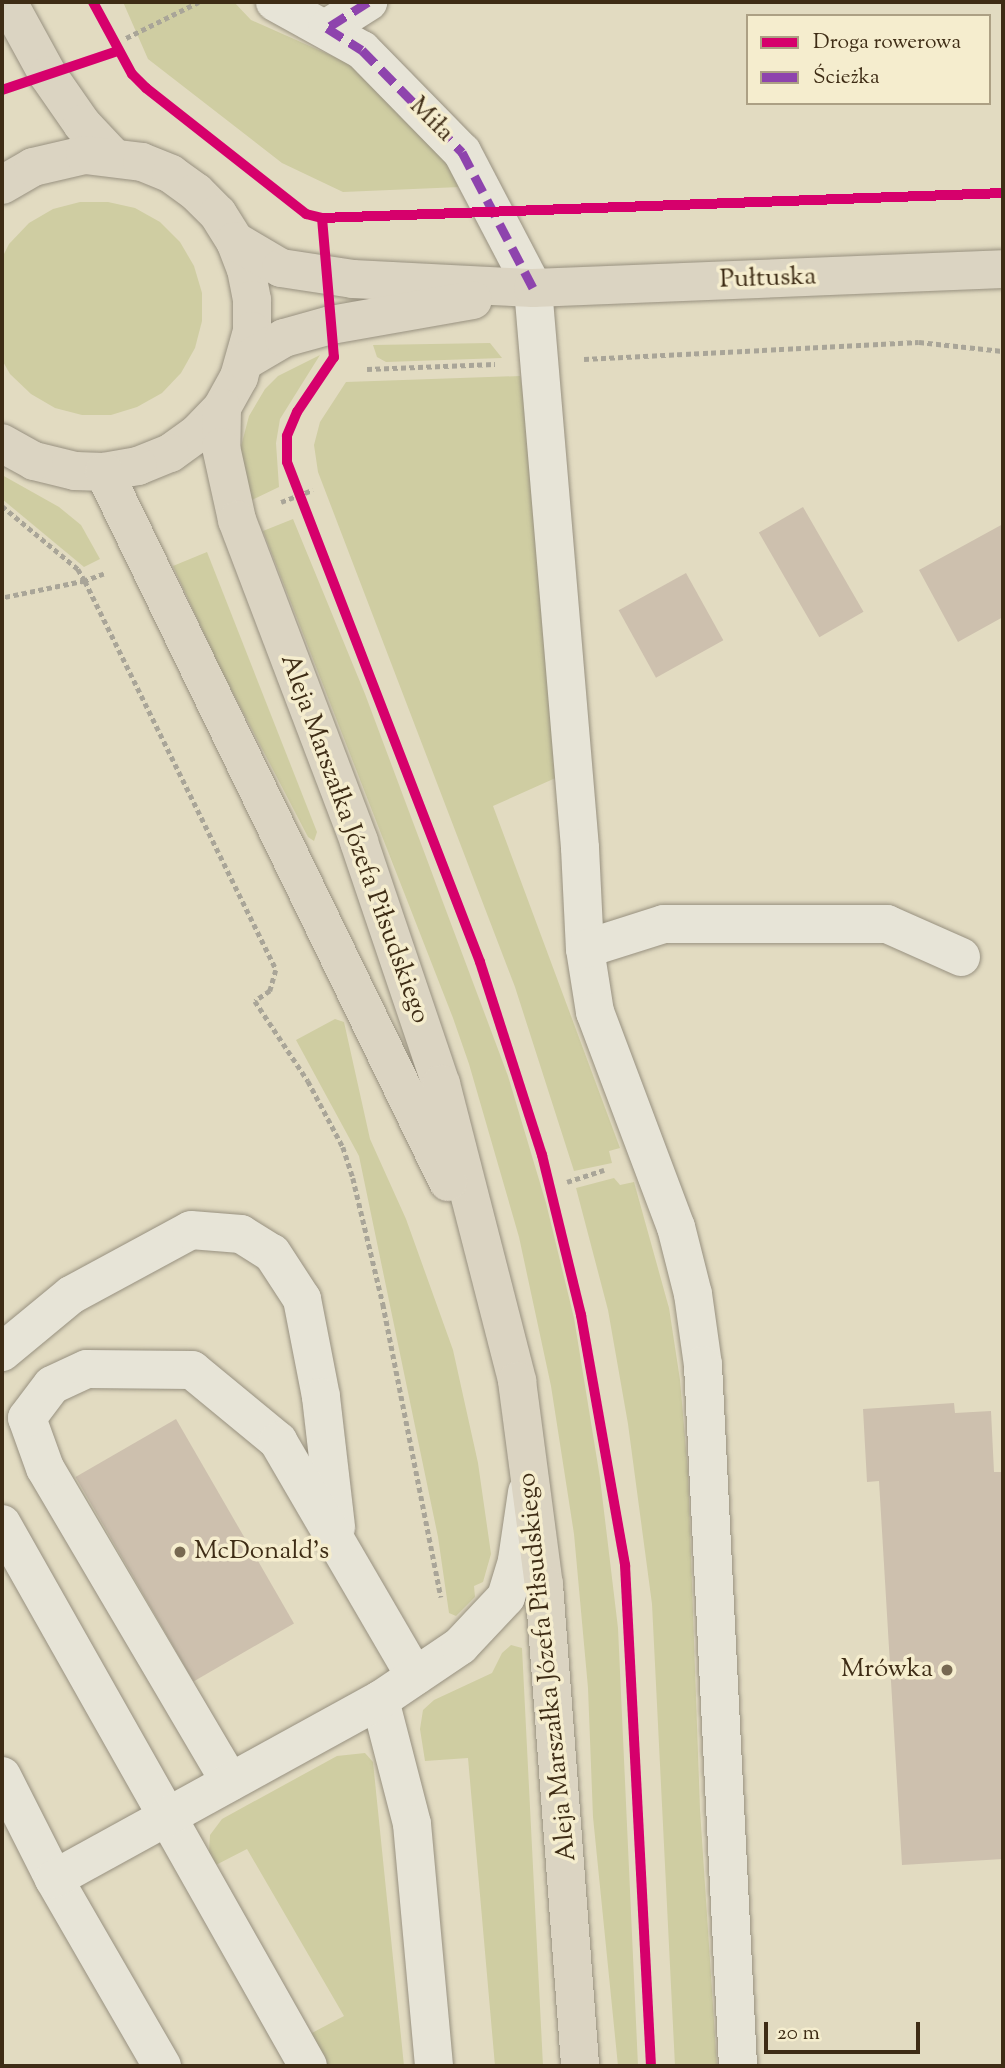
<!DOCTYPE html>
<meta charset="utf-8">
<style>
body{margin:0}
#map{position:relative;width:1005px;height:2068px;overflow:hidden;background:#e2dbc1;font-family:"Sorts Mill Goudy",serif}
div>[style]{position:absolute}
.green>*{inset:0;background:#cfcda2}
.building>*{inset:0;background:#cdc0ae;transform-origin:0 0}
.path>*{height:4.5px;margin-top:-2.25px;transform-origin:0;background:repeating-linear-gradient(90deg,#a9a598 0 5px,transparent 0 8.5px)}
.roads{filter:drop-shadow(0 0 2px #989180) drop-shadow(0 0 2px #989180)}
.minor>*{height:38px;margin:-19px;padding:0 19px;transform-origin:19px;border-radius:19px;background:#e7e4d7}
.major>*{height:38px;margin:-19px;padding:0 19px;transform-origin:19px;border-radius:19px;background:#dbd4c2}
.quiet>*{height:9px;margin-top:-4.5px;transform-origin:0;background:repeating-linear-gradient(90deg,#8e44ad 0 18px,transparent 0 27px)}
.cycleway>*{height:10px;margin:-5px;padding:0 5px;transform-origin:5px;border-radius:5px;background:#d6006c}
.dots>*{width:19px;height:19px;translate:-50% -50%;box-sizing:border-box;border:4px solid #f5edce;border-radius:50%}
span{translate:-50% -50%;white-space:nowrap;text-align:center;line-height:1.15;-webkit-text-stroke:7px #f5edce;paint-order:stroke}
.street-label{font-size:26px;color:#3e2c15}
.poi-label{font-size:26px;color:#3e2c15}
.left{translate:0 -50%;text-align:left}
.right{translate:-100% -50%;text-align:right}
.frame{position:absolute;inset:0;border:4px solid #3e2c15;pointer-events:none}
.legend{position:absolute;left:746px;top:14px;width:245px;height:91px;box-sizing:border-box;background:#f5edce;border:2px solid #aca084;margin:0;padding:9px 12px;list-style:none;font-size:21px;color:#3e2c15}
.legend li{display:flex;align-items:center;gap:14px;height:35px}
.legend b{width:35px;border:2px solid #aca084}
.scale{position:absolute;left:764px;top:2022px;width:156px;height:32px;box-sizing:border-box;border:4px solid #3e2c15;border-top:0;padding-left:9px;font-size:21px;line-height:24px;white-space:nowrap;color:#3e2c15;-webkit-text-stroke:5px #f5edce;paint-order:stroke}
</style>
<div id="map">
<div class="green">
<div style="clip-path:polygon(123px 2px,234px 2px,251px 20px,348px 63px,454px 162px,460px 187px,343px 192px,282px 163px,148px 59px)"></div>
<div style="clip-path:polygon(80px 202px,108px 202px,135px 208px,160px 222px,180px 242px,194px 266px,202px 293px,202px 321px,195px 348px,181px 373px,162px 393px,137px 407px,111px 415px,82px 415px,55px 408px,31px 394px,10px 374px,2px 360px,2px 258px,9px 244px,29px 223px,53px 209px)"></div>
<div style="clip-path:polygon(490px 343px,502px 358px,386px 362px,377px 357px,373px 345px)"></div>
<div style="clip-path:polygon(320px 355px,280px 419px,276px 443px,279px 487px,250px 501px,238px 458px,249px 416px,265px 389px,278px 376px)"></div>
<div style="clip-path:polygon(520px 376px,528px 421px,560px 776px,493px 806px,620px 1148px,609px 1151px,612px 1163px,574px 1171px,515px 987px,318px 472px,314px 445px,320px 422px,346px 382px)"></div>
<div style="clip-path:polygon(2px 475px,59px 507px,81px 525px,100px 559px,84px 567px,2px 499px)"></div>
<div style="clip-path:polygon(293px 519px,365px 694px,508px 1076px,546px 1203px,574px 1318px,600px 1478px,618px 1628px,638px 2066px,618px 2066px,593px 1817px,588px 1688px,574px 1534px,551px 1386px,519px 1237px,469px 1064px,453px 1018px,263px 531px)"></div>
<div style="clip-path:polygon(207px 552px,317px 832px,314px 841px,308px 837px,219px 666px,173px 566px)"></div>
<div style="clip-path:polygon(335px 1019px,344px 1022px,370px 1139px,406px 1219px,453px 1350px,478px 1463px,491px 1554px,483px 1582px,474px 1586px,475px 1597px,456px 1616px,449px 1613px,438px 1537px,359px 1156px,296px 1040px)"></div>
<div style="clip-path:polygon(614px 1178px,620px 1185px,634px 1182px,669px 1308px,680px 1380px,688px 1472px,700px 1810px,717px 2066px,675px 2066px,652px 1604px,628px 1424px,608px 1310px,576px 1188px)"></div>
<div style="clip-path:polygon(511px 1645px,522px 1648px,543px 2066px,495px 2066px,468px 1758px,425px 1761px,420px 1729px,423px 1710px,434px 1700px,492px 1673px,502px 1653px)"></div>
<div style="clip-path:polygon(365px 1753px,373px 1762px,404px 2066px,328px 2066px,310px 2034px,344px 2016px,247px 1849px,208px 1869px,210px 1835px,222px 1819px,337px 1756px)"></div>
</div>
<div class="building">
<div style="left:803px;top:507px;width:121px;height:51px;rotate:60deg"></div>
<div style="clip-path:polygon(1003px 524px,1003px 617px,958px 642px,919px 570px)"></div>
<div style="left:686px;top:573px;width:77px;height:77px;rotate:61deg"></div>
<div style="clip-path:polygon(954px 1403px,955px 1413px,991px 1411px,994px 1472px,1003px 1472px,1003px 1859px,902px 1865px,879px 1481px,867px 1482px,863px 1409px)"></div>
<div style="left:176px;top:1419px;width:236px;height:116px;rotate:60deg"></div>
</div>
<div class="path">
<div style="left:126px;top:38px;width:81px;rotate:-26.3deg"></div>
<div style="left:584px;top:359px;width:335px;rotate:-2.9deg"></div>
<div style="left:919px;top:342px;width:84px;rotate:6.1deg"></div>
<div style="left:367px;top:369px;width:128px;rotate:-2.2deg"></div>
<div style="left:281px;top:502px;width:34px;rotate:-21deg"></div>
<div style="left:2px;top:506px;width:99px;rotate:39.7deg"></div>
<div style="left:78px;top:569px;width:14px;rotate:60deg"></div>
<div style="left:85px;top:581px;width:85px;rotate:168.4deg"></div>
<div style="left:104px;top:574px;width:20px;rotate:160deg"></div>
<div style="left:85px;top:581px;width:433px;rotate:63.8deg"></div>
<div style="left:276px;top:970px;width:22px;rotate:106deg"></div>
<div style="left:270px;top:991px;width:18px;rotate:146deg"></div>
<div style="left:255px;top:1001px;width:96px;rotate:56.5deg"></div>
<div style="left:308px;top:1081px;width:75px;rotate:62.1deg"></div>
<div style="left:343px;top:1147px;width:33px;rotate:72deg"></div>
<div style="left:353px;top:1178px;width:130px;rotate:76.6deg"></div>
<div style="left:383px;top:1304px;width:299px;rotate:78.8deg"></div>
<div style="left:567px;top:1182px;width:39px;rotate:-18deg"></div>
</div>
<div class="roads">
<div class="minor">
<div style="left:275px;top:2px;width:99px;rotate:28.9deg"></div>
<div style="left:362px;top:50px;width:143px;rotate:45.6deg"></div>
<div style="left:462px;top:152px;width:153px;rotate:62.4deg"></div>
<div style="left:533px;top:288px;width:562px;rotate:85.2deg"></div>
<div style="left:580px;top:848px;width:101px;rotate:87.2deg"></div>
<div style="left:585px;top:949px;width:64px;rotate:81deg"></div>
<div style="left:595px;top:1012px;width:230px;rotate:69.4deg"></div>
<div style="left:676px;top:1227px;width:69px;rotate:75.8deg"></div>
<div style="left:693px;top:1294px;width:72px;rotate:82deg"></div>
<div style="left:703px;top:1365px;width:702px;rotate:87.14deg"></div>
<div style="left:327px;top:28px;width:49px;rotate:-32.4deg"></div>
<div style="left:585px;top:949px;width:83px;rotate:-17.6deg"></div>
<div style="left:664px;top:924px;width:223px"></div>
<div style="left:887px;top:924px;width:81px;rotate:24deg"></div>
<div style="left:2px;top:1352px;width:89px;rotate:-39.6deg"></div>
<div style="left:71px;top:1295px;width:136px;rotate:-28.4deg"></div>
<div style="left:191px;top:1230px;width:50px;rotate:4.6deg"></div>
<div style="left:241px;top:1234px;width:36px;rotate:32deg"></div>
<div style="left:272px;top:1253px;width:55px;rotate:56.9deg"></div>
<div style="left:302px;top:1299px;width:100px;rotate:79deg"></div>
<div style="left:321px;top:1397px;width:131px;rotate:83.4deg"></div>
<div style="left:2px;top:1524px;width:622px;rotate:60.55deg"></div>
<div style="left:380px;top:1700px;width:128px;rotate:75.5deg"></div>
<div style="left:412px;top:1824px;width:243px;rotate:84.8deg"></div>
<div style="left:2px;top:1776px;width:115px;rotate:63.2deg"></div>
<div style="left:54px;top:1879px;width:216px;rotate:60deg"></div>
<div style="left:230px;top:1782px;width:364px;rotate:-120.5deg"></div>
<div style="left:45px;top:1468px;width:53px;rotate:-109.8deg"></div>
<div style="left:27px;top:1418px;width:41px;rotate:-52.9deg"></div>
<div style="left:52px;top:1385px;width:38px;rotate:-25deg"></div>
<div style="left:87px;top:1369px;width:105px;rotate:0.5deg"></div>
<div style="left:192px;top:1370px;width:112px;rotate:39.5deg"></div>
<div style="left:278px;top:1441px;width:272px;rotate:59.8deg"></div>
<div style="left:54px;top:1879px;width:372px;rotate:-28.8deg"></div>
<div style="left:380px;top:1700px;width:97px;rotate:-34deg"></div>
<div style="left:460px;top:1646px;width:67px;rotate:-46.8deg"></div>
<div style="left:506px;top:1597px;width:39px;rotate:-73deg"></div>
<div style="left:517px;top:1560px;width:69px;rotate:-81.6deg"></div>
</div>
<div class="major">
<div style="left:8px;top:2px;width:83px;rotate:61.3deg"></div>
<div style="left:48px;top:75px;width:60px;rotate:55.2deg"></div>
<div style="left:82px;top:124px;width:44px;rotate:46.8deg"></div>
<div style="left:2px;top:185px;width:36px;rotate:-30deg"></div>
<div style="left:33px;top:167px;width:53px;rotate:-13deg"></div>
<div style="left:85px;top:155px;width:57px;rotate:7deg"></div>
<div style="left:142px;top:162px;width:31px;rotate:22deg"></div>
<div style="left:171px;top:174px;width:31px;rotate:36deg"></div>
<div style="left:196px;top:192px;width:31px;rotate:45deg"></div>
<div style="left:218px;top:214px;width:32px;rotate:58deg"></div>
<div style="left:235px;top:241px;width:30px;rotate:69deg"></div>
<div style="left:246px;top:269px;width:32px;rotate:79deg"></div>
<div style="left:252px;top:300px;width:31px;rotate:90deg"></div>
<div style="left:252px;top:331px;width:48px;rotate:105.8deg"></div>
<div style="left:239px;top:377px;width:35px;rotate:119deg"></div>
<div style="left:222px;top:408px;width:35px;rotate:134deg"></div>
<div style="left:198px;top:433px;width:34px;rotate:144deg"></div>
<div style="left:170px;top:453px;width:35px;rotate:158deg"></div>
<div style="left:138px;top:466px;width:35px;rotate:170deg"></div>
<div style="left:104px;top:472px;width:29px;rotate:-178deg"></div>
<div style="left:75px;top:471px;width:42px;rotate:-166.3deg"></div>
<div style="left:34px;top:461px;width:37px;rotate:-151deg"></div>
<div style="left:235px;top:241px;width:53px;rotate:30.4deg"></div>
<div style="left:281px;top:268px;width:73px;rotate:8.7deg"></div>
<div style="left:353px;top:279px;width:180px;rotate:2.9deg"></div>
<div style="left:533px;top:288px;width:470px;rotate:-2.3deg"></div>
<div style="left:245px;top:361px;width:45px;rotate:-30.5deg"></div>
<div style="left:284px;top:338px;width:49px;rotate:-15.5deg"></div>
<div style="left:331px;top:325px;width:144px;rotate:-10deg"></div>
<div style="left:222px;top:408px;width:39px;rotate:91deg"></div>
<div style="left:221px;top:447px;width:75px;rotate:77.6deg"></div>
<div style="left:237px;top:520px;width:344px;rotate:69.2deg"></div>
<div style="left:359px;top:842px;width:256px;rotate:71.3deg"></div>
<div style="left:441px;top:1084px;width:307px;rotate:75.6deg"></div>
<div style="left:517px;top:1381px;width:206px;rotate:82.5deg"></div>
<div style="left:544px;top:1585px;width:482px;rotate:85.7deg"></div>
<div style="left:104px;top:472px;width:789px;rotate:64.15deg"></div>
</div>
</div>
<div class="quiet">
<div style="left:368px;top:2px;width:49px;rotate:147.6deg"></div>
<div style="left:327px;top:28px;width:41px;rotate:32.2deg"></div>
<div style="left:362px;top:50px;width:143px;rotate:45.6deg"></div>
<div style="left:462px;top:152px;width:153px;rotate:62.4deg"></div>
</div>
<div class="cycleway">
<div style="left:93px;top:2px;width:82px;rotate:61.6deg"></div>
<div style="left:132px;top:74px;width:20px;rotate:45deg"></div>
<div style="left:146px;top:88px;width:204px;rotate:38.2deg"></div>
<div style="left:306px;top:214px;width:16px;rotate:14deg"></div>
<div style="left:322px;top:218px;width:681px;rotate:-2.1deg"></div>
<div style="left:2px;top:90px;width:122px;rotate:-18.6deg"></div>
<div style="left:322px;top:218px;width:140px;rotate:85.1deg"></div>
<div style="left:334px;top:357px;width:66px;rotate:123.9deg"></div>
<div style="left:297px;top:412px;width:26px;rotate:113deg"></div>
<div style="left:287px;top:436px;width:26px;rotate:90deg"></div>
<div style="left:287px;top:462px;width:536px;rotate:68.89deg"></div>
<div style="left:480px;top:962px;width:203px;rotate:72.2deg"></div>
<div style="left:542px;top:1155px;width:165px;rotate:76.3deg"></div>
<div style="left:581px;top:1315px;width:254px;rotate:80deg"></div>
<div style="left:625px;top:1565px;width:502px;rotate:87.03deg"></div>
</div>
<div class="dots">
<div style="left:180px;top:1552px;background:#776951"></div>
<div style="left:947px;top:1670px;background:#776951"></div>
</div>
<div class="street-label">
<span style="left:431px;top:120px;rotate:45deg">Miła</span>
<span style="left:768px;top:279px;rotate:-2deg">Pułtuska</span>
<span style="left:354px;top:839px;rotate:70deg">Aleja Marszałka Józefa Piłsudskiego</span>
<span style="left:548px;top:1667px;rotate:-96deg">Aleja Marszałka Józefa Piłsudskiego</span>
</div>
<div class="poi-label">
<span class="left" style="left:194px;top:1552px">McDonald's</span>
<span class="right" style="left:933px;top:1670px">Mrówka</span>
</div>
<div class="frame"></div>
<ul class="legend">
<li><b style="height:9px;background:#d6006c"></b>Droga rowerowa</li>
<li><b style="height:9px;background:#8e44ad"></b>Ścieżka</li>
</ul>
<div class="scale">20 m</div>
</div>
